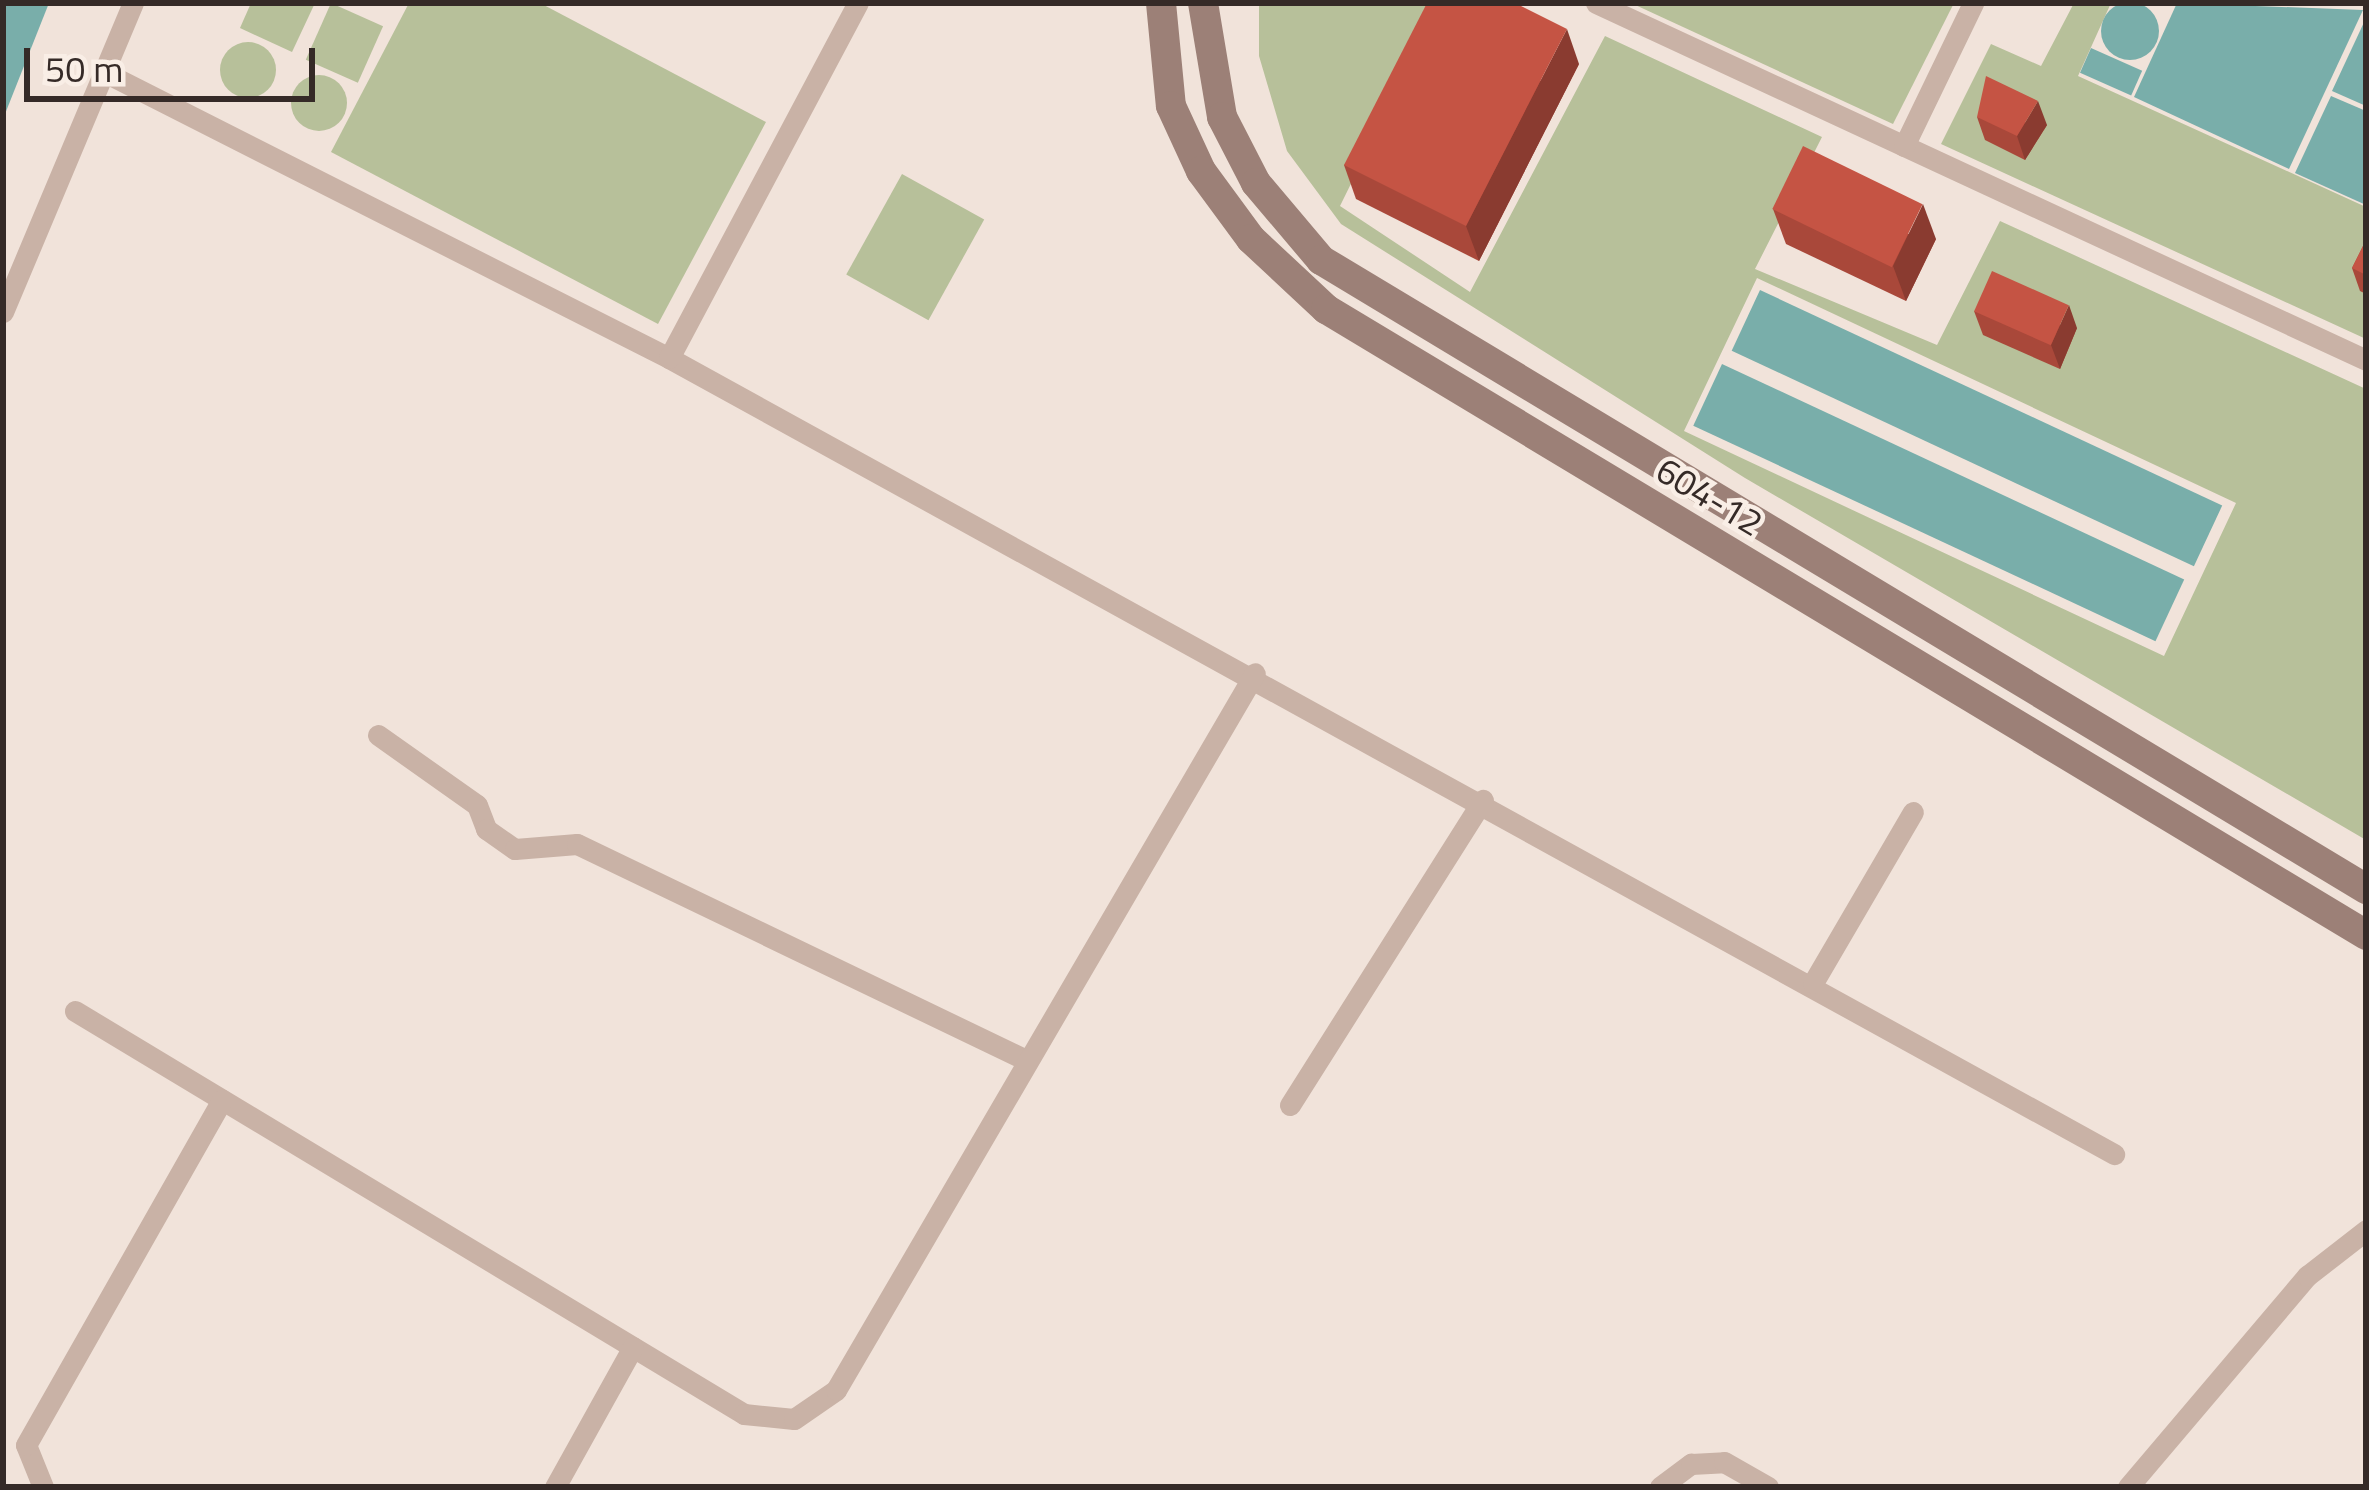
<!DOCTYPE html>
<style>
body{margin:0}
#map{position:relative;width:2369px;height:1490px;overflow:hidden;background:#f1e3da;font-family:"Titillium Web",sans-serif}
div>[style]{position:absolute}
.green>*{inset:0;background:#b7c09a;transform-origin:0 0}
.round{border-radius:50%}
.water>*{inset:0;background:#79aeaa;transform-origin:0 0}
.lane>*{height:21px;margin:-10.5px;padding:0 10.5px;transform-origin:10.5px;border-radius:10.5px;background:#c9b2a6}
.secondary>*{height:30px;margin:-15px;padding:0 15px;transform-origin:15px;border-radius:15px;background:#9c8077}
.wall>*{inset:0;background:#a9483a}
.shaded-wall>*{inset:0;background:#8a3b30}
.building>*{inset:0;background:#c55444;transform-origin:0 0}
span{translate:-50% -50%;white-space:nowrap;text-align:center;line-height:1.15;-webkit-text-stroke:9px #f9eee6;paint-order:stroke}
.street-label{font-size:36px;color:#352a27}
.frame{position:absolute;inset:0;border:6px solid #352a27;pointer-events:none}
.scale{position:absolute;left:24px;top:48px;width:291px;height:54px;box-sizing:border-box;border:6px solid #352a27;border-top:0;padding-left:15px;font-size:36px;line-height:42px;white-space:nowrap;color:#352a27;-webkit-text-stroke:9px #f9eee6;paint-order:stroke}
</style>
<div id="map">
<div class="green">
<div style="clip-path:polygon(251px 3px,315px 3px,292px 52px,240px 28px)"></div>
<div style="left:331px;top:3px;width:57px;height:62px;rotate:24deg"></div>
<div style="clip-path:polygon(409px 3px,540px 3px,766px 122px,658px 324px,331px 152px)"></div>
<div style="clip-path:polygon(evenodd,1259px 3px,1440px 3px,1340px 206px,1470px 292px,1605px 36px,1822px 137px,1755px 269px,1937px 345px,2000px 221px,2366px 389px,2366px 840px,1745px 478px,1341px 224px,1287px 151px,1259px 56px,1259px 3px,1757px 278px,2236px 503px,2164px 656px,1684px 431px,1757px 278px)"></div>
<div style="clip-path:polygon(1631px 3px,1954px 3px,1893px 124px)"></div>
<div style="clip-path:polygon(2074px 3px,2111px 3px,2078px 76px,2366px 207px,2366px 339px,1941px 144px,1991px 44px,2041px 66px)"></div>
<div class="round" style="left:220px;top:42px;width:56px;height:56px"></div>
<div class="round" style="left:291px;top:75px;width:56px;height:56px"></div>
<div style="left:902px;top:174px;width:94px;height:115px;rotate:29deg"></div>
</div>
<div class="water">
<div class="round" style="left:2101px;top:2px;width:58px;height:58px"></div>
<div style="clip-path:polygon(3px 3px,49px 3px,3px 119px)"></div>
<div style="clip-path:polygon(2177px 3px,2363px 10px,2289px 169px,2134px 97px)"></div>
<div style="clip-path:polygon(2366px 18px,2366px 106px,2332px 91px)"></div>
<div style="left:2091px;top:48px;width:56px;height:27px;rotate:24deg"></div>
<div style="clip-path:polygon(2331px 96px,2366px 111px,2366px 205px,2295px 173px)"></div>
<div style="left:1760px;top:290px;width:510px;height:67px;rotate:25deg"></div>
<div style="left:1722px;top:364px;width:510px;height:68px;rotate:25deg"></div>
</div>
<div class="lane">
<div style="left:1596px;top:3px;width:849px;rotate:24.87deg"></div>
<div style="left:110px;top:75px;width:627px;rotate:26.85deg"></div>
<div style="left:669px;top:358px;width:1650px;rotate:28.85deg"></div>
<div style="left:1904px;top:146px;width:159px;rotate:-64.2deg"></div>
<div style="left:3px;top:312px;width:335px;rotate:-67.2deg"></div>
<div style="left:669px;top:358px;width:402px;rotate:-62deg"></div>
<div style="left:378px;top:735px;width:121px;rotate:35.3deg"></div>
<div style="left:477px;top:805px;width:26px;rotate:69deg"></div>
<div style="left:486px;top:829px;width:35px;rotate:35deg"></div>
<div style="left:515px;top:849px;width:62px;rotate:-4.6deg"></div>
<div style="left:577px;top:844px;width:500px;rotate:25.69deg"></div>
<div style="left:1813px;top:983px;width:198px;rotate:-59.7deg"></div>
<div style="left:75px;top:1011px;width:781px;rotate:31.06deg"></div>
<div style="left:744px;top:1414px;width:50px;rotate:5.7deg"></div>
<div style="left:794px;top:1419px;width:51px;rotate:-34.6deg"></div>
<div style="left:836px;top:1390px;width:830px;rotate:-59.7deg"></div>
<div style="left:1290px;top:1105px;width:361px;rotate:-57.7deg"></div>
<div style="left:43px;top:1487px;width:45px;rotate:-112deg"></div>
<div style="left:26px;top:1445px;width:397px;rotate:-60.4deg"></div>
<div style="left:555px;top:1487px;width:160px;rotate:-60.9deg"></div>
<div style="left:1660px;top:1487px;width:39px;rotate:-37deg"></div>
<div style="left:1691px;top:1464px;width:33px;rotate:-3deg"></div>
<div style="left:1724px;top:1462px;width:51px;rotate:29.6deg"></div>
<div style="left:2128px;top:1487px;width:277px;rotate:-49.7deg"></div>
<div style="left:2307px;top:1276px;width:75px;rotate:-37.9deg"></div>
</div>
<div class="secondary">
<div style="left:1161px;top:3px;width:103px;rotate:84.5deg"></div>
<div style="left:1171px;top:106px;width:72px;rotate:65.2deg"></div>
<div style="left:1201px;top:171px;width:84px;rotate:53.7deg"></div>
<div style="left:1251px;top:239px;width:103px;rotate:43deg"></div>
<div style="left:1326px;top:309px;width:1214px;rotate:31.04deg"></div>
<div style="left:1203px;top:3px;width:116px;rotate:80.5deg"></div>
<div style="left:1222px;top:117px;width:74px;rotate:62.7deg"></div>
<div style="left:1256px;top:183px;width:101px;rotate:49.8deg"></div>
<div style="left:1321px;top:260px;width:1220px;rotate:31.04deg"></div>
</div>
<div class="wall">
<div style="clip-path:polygon(1579px 64px,1479px 261px,1356px 199px,1344px 165px)"></div>
<div style="clip-path:polygon(1977px 117px,2047px 125px,2025px 160px,1985px 140px)"></div>
<div style="clip-path:polygon(1773px 209px,1936px 239px,1906px 301px,1786px 244px)"></div>
<div style="clip-path:polygon(2366px 240px,2366px 294px,2360px 291px,2352px 268px)"></div>
<div style="clip-path:polygon(1974px 311px,2077px 328px,2060px 369px,1983px 335px)"></div>
</div>
<div class="shaded-wall">
<div style="clip-path:polygon(1567px 29px,1579px 64px,1479px 261px,1466px 226px)"></div>
<div style="clip-path:polygon(2038px 101px,2047px 125px,2025px 160px,2017px 136px)"></div>
<div style="clip-path:polygon(1923px 204px,1936px 239px,1906px 301px,1893px 266px)"></div>
<div style="clip-path:polygon(2069px 305px,2077px 328px,2060px 369px,2051px 345px)"></div>
</div>
<div class="building">
<div style="clip-path:polygon(1427px 3px,1515px 3px,1567px 29px,1466px 226px,1344px 165px)"></div>
<div style="clip-path:polygon(1986px 76px,2038px 101px,2017px 136px,1977px 117px)"></div>
<div style="left:1803px;top:146px;width:133px;height:70px;rotate:26deg"></div>
<div style="clip-path:polygon(2366px 240px,2366px 275px,2352px 268px)"></div>
<div style="left:1992px;top:271px;width:84px;height:44px;rotate:24deg"></div>
</div>
<div class="street-label">
<span style="left:1710px;top:496px;rotate:31deg">604-12</span>
</div>
<div class="frame"></div>
<div class="scale">50 m</div>
</div>
